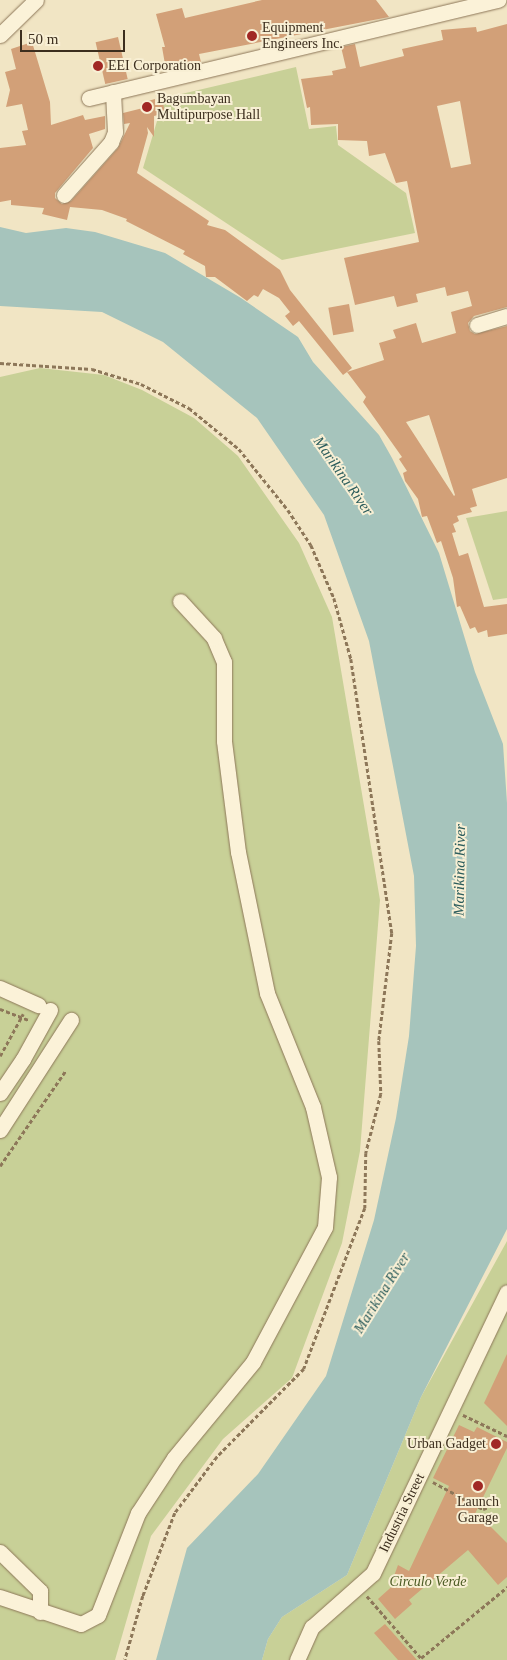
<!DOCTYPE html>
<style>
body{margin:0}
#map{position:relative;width:507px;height:1660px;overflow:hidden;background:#f1e5c4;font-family:Georgia,serif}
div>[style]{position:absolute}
.green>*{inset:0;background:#c8d097}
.water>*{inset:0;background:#a6c4bc}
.building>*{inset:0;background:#d2a078;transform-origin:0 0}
.path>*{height:2.5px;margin-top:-1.25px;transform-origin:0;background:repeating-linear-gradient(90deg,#8d7759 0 4px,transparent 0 6.5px)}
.roads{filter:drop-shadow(0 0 1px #8d7759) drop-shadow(0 0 1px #8d7759)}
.minor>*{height:15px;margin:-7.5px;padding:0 7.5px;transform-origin:7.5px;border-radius:7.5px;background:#fbf2d8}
.dots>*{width:14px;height:14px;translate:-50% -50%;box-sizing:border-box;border:2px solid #f8efd4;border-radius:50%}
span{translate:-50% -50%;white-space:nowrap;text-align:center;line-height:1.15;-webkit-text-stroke:4px #f8efd4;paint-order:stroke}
.poi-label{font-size:14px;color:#3c2e1e}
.left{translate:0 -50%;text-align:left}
.right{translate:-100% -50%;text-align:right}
.street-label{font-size:14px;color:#3c2e1e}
.park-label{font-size:14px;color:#4b5a23;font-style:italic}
.water-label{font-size:15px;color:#2c5d5c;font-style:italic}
.scale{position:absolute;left:20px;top:30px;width:105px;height:22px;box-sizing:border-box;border:2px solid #3c2e1e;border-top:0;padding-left:6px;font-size:15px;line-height:18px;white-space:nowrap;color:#3c2e1e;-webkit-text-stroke:4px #f8efd4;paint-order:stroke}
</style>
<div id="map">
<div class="green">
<div style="clip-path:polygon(296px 67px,309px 129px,336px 126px,338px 145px,406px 193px,415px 233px,282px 260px,143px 168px,160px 111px,160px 99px)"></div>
<div style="clip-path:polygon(40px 368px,104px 375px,142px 390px,194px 418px,238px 456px,299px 543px,332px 617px,380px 900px,360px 1151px,342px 1243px,292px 1378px,223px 1439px,151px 1536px,115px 1660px,0 1660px,0 377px)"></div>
<div style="clip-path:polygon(507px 511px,507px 598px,493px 600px,466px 518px)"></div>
<div style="clip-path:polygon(507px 1241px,507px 1660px,262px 1660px,268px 1639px,282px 1617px,347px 1575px,421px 1397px)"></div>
</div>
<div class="water">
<div style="clip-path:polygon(0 227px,26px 233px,66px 228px,95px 232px,165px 253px,241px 298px,298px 337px,313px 362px,379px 435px,392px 458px,439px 553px,475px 672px,503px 744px,507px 803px,507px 1229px,421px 1397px,347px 1575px,282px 1617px,268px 1639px,262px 1660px,156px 1660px,187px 1548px,258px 1474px,326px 1376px,374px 1220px,396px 1118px,409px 1036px,416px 946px,414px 876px,369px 641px,324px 515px,257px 418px,163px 342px,102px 312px,0 306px)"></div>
</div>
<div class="building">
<div style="clip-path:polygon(262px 0,376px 0,389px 17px,199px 54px,201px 62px,166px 70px,162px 47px,165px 47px,156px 14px,182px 8px,185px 18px)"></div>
<div style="clip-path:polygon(evenodd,507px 24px,507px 307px,474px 316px,468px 323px,470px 331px,475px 334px,507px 326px,507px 478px,472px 489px,477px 506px,470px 508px,472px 512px,457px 516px,459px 521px,453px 524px,456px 532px,452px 533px,459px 556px,468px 553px,484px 607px,507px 604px,507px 634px,488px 637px,487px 630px,478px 633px,475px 627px,470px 629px,460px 606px,457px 607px,453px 578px,441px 541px,437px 543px,427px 516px,422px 517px,418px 499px,405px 481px,403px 473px,407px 471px,399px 459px,402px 457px,363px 402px,366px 397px,347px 372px,343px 375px,299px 321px,293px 326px,285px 316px,290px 312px,279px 298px,263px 289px,258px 297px,254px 295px,247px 301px,215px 277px,206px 277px,205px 266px,183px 254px,185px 251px,126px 221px,127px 219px,102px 210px,70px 207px,67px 220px,42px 214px,44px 208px,11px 205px,11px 200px,0 202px,0 148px,26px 145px,22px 131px,28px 130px,22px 104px,6px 107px,10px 90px,5px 72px,16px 69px,11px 49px,32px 42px,50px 102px,51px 125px,83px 115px,85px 120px,105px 116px,105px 129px,89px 134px,93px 148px,55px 193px,55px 198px,62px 204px,71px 201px,118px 148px,130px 123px,124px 124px,123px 113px,143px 108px,141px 103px,155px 99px,155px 105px,163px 103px,165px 113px,154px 116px,154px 137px,147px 127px,148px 133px,137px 173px,209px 221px,207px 225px,225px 230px,280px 270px,290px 290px,352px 368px,347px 372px,384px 360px,379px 343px,396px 338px,393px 330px,416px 323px,422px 343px,456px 333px,451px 312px,472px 306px,468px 291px,447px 296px,445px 287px,416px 294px,418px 302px,397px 307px,394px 296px,355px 305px,344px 258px,419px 242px,407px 181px,396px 183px,385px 153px,369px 156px,367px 141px,338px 140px,338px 124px,311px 125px,310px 107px,307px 108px,301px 79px,333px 75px,332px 71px,346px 68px,341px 47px,355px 44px,360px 67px,404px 56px,402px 49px,443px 40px,441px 30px,476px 27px,477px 32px,507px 24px,460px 101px,471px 164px,451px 168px,437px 106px,460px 101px,507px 24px,429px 415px,455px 495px,454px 496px,406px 422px,429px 415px)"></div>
<div style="left:118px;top:37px;width:43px;height:23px;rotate:77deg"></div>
<div style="left:349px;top:304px;width:28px;height:21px;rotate:80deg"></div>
<div style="clip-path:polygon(507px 1354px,507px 1426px,484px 1403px)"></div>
<div style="clip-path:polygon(459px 1425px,474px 1432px,477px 1427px,507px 1442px,507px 1448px,471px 1522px,488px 1524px,507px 1543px,507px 1577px,498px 1585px,468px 1550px,409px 1600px,412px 1604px,395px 1619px,378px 1599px,398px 1581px,394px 1576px,398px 1565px,409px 1571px,449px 1486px,433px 1478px)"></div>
<div style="clip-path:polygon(385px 1624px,417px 1660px,398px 1660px,374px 1633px)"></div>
</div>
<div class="path">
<div style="left:0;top:363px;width:92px;rotate:3.7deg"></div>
<div style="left:92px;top:369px;width:51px;rotate:17deg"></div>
<div style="left:141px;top:384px;width:54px;rotate:26.6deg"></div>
<div style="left:189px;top:408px;width:65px;rotate:39.4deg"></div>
<div style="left:239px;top:449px;width:78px;rotate:51.2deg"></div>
<div style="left:288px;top:510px;width:42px;rotate:56.7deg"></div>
<div style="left:311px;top:545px;width:58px;rotate:66.5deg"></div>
<div style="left:334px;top:598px;width:63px;rotate:74.4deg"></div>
<div style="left:351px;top:659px;width:277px;rotate:81.5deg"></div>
<div style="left:392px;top:933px;width:109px;rotate:96.9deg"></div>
<div style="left:379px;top:1041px;width:53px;rotate:87.8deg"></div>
<div style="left:381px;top:1094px;width:61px;rotate:104.3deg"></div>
<div style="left:366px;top:1153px;width:55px;rotate:91deg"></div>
<div style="left:365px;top:1208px;width:172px;rotate:110.8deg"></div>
<div style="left:304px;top:1369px;width:124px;rotate:134.7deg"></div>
<div style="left:217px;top:1457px;width:70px;rotate:126.9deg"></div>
<div style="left:175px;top:1513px;width:89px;rotate:111.1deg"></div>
<div style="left:143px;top:1596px;width:66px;rotate:105.7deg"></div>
<div style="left:0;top:1009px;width:31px;rotate:21deg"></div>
<div style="left:0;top:1056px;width:48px;rotate:-61.3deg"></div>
<div style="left:0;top:1166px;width:116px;rotate:-55.5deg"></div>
<div style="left:463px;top:1415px;width:49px;rotate:25.5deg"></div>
<div style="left:433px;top:1482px;width:57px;rotate:28.4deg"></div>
<div style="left:483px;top:1509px;width:19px;rotate:-21deg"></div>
<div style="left:367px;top:1596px;width:82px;rotate:48.9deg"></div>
<div style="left:421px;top:1658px;width:112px;rotate:-39.5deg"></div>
</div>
<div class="roads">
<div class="minor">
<div style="left:0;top:35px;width:50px;rotate:-44.2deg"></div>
<div style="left:89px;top:98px;width:421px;rotate:-13.5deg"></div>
<div style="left:64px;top:195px;width:71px;rotate:-48.4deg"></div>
<div style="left:111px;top:142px;width:11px;rotate:-68deg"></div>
<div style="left:115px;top:132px;width:40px;rotate:-92.9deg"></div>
<div style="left:477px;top:325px;width:31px;rotate:-17deg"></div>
<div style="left:0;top:988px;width:42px;rotate:24.1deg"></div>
<div style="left:0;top:1093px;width:41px;rotate:-55.9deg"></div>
<div style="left:23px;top:1059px;width:56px;rotate:-61.1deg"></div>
<div style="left:0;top:1130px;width:131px;rotate:-57.2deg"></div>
<div style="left:0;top:1552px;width:56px;rotate:44.3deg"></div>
<div style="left:40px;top:1591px;width:21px;rotate:90deg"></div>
<div style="left:0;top:1597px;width:85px;rotate:18.4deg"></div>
<div style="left:81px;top:1624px;width:19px;rotate:-28deg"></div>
<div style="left:98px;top:1615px;width:110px;rotate:-68.6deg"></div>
<div style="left:138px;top:1513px;width:66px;rotate:-56.8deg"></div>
<div style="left:174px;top:1458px;width:124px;rotate:-50.5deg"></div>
<div style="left:253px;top:1362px;width:153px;rotate:-61.9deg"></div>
<div style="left:325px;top:1227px;width:50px;rotate:-85.4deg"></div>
<div style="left:329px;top:1177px;width:72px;rotate:-102.9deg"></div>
<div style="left:313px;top:1107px;width:123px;rotate:-112deg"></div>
<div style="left:267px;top:993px;width:144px;rotate:-101.6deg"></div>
<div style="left:238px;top:852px;width:112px;rotate:-97.2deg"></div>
<div style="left:224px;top:741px;width:79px;rotate:-90deg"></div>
<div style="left:224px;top:662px;width:26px;rotate:-113deg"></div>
<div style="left:214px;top:638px;width:50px;rotate:-132.6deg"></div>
<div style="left:297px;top:1660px;width:36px;rotate:-66deg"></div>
<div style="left:312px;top:1627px;width:81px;rotate:-41.5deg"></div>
<div style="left:373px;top:1573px;width:311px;rotate:-64.5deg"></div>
</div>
</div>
<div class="dots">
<div style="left:252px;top:36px;background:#a12825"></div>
<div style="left:98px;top:66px;background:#a12825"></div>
<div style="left:147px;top:107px;background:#a12825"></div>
<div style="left:496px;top:1444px;background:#a12825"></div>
<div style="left:478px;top:1486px;background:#a12825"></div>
</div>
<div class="poi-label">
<span class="left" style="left:262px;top:36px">Equipment<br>Engineers Inc.</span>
<span class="left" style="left:108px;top:66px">EEI Corporation</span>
<span class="left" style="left:157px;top:107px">Bagumbayan<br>Multipurpose Hall</span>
<span class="right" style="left:486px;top:1444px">Urban Gadget</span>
<span style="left:478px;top:1510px">Launch<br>Garage</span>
</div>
<div class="street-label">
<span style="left:402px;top:1513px;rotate:-64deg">Industria Street</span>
</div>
<div class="park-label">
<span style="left:428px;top:1582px">Circulo Verde</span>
</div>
<div class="water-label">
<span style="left:343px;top:476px;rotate:55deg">Marikina River</span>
<span style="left:460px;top:870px;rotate:-89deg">Marikina River</span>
<span style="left:382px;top:1293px;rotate:-58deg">Marikina River</span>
</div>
<div class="scale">50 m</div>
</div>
